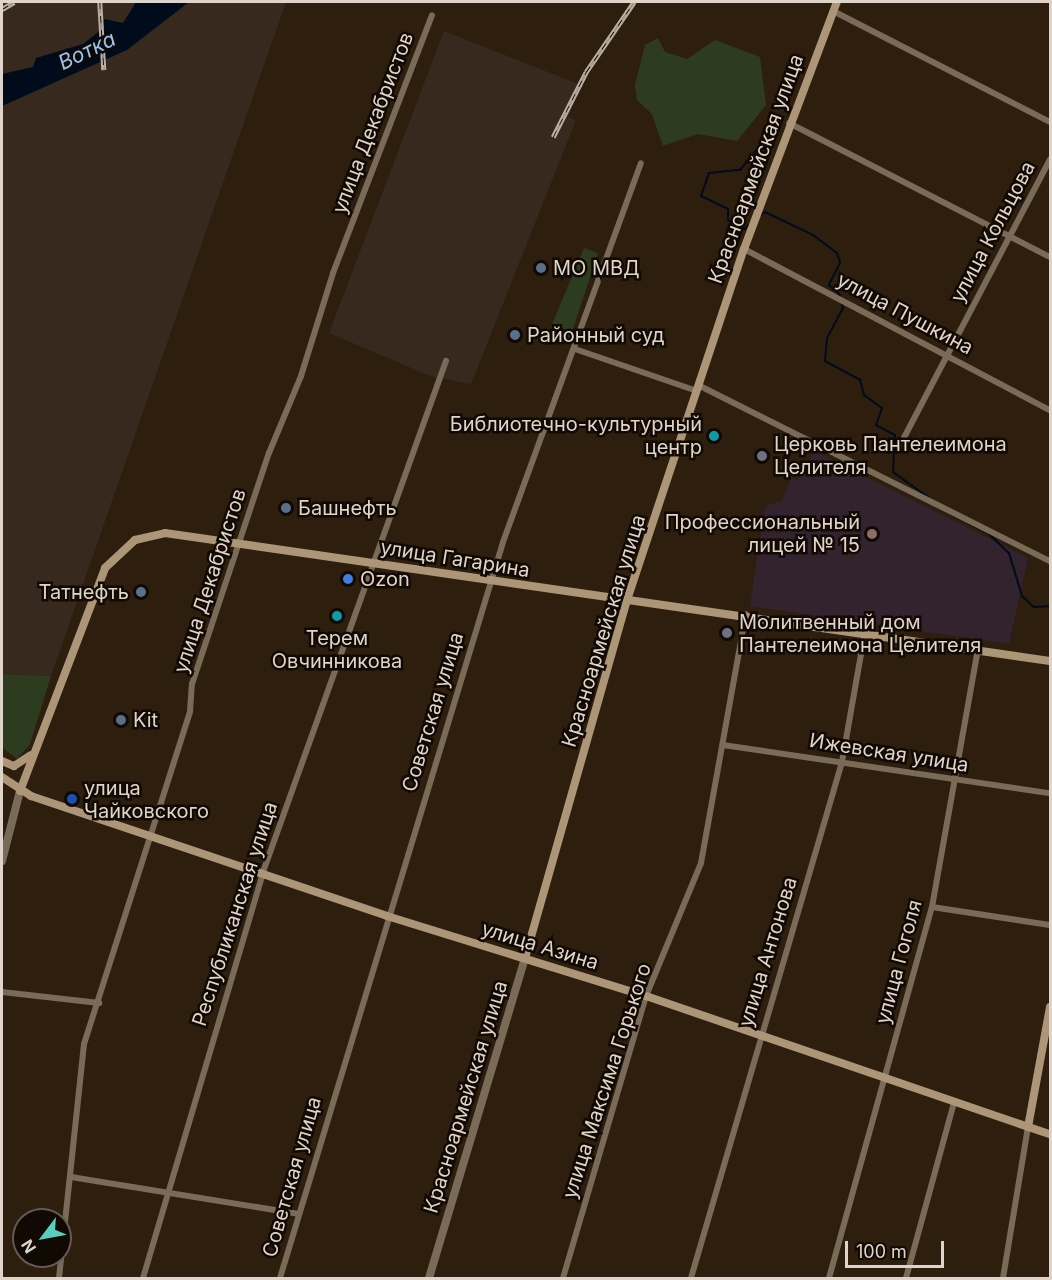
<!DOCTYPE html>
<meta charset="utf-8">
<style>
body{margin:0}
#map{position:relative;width:1052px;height:1280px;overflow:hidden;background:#2e1e0e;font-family:Inter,sans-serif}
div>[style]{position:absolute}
.industrial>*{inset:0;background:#37291e}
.education>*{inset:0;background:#33232e}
.green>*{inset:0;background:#2d3c1e}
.water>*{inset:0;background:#000b1c}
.stream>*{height:2px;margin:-1px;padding:0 1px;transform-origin:1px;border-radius:1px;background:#000b1c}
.minor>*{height:6px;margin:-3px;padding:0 3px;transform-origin:3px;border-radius:3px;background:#7a6b58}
.tertiary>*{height:8px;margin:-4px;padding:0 4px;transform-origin:4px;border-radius:4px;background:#7a6b58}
.secondary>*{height:8px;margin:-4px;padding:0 4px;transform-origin:4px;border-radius:4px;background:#ad9577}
.rail>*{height:4.5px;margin-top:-2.25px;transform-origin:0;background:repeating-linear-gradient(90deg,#110904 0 7px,#bbafa3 0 14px);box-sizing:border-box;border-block:2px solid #bbafa3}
.dots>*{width:16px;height:16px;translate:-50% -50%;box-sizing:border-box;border:3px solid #110904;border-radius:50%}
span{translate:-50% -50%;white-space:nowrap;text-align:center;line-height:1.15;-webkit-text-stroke:5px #110904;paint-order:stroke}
.street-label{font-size:20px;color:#dfd4ca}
.poi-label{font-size:20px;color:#dfd4ca}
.left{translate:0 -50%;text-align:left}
.right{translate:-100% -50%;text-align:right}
.water-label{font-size:21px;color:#95c3f3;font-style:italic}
.frame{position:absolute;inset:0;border:3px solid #dfd4ca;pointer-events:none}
.north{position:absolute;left:12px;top:1208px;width:60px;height:60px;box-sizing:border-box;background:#110904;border:2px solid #635a53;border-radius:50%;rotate:238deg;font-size:16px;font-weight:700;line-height:24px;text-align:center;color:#dfd4ca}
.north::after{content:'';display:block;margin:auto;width:21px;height:27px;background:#5acebd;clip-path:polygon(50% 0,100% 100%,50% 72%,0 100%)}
.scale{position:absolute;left:845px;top:1241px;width:99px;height:27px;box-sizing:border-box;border:3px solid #dfd4ca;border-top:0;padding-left:8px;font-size:18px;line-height:21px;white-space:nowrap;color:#dfd4ca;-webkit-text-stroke:4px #110904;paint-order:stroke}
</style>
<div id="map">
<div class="industrial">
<div style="clip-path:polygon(2px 2px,286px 2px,51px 676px,2px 674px)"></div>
<div style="clip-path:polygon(444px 31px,581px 85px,568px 117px,576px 120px,471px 384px,430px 376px,329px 333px)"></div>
</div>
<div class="education">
<div style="clip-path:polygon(815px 451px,1028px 558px,1009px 644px,750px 606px,764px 511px,767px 505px,782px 501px,791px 478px,797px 480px)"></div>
</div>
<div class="green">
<div style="clip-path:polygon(658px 38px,665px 52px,687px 59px,715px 40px,760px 57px,766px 105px,737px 141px,698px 134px,663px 146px,652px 114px,637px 100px,635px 85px,645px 45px)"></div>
<div style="clip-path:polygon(584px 248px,598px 253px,568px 344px,548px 334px)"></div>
<div style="clip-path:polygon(2px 674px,51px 676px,30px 744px,17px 759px,2px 747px)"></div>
</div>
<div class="water">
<div style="clip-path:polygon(136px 2px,189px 2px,127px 50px,2px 106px,2px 74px,33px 67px,36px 58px,83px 44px,101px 30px,104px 19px,123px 23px)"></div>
</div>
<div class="stream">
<div style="left:761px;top:215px;width:5px;rotate:-37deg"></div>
<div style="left:765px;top:212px;width:53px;rotate:25.6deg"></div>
<div style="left:813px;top:235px;width:30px;rotate:37deg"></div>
<div style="left:837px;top:253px;width:10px;rotate:73deg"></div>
<div style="left:840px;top:263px;width:25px;rotate:117deg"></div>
<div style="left:829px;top:285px;width:15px;rotate:42deg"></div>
<div style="left:840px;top:295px;width:13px;rotate:77deg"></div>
<div style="left:843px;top:308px;width:34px;rotate:118deg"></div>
<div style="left:827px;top:338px;width:23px;rotate:95deg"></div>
<div style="left:825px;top:361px;width:40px;rotate:28deg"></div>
<div style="left:860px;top:380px;width:16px;rotate:75deg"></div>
<div style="left:864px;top:395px;width:22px;rotate:36deg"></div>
<div style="left:882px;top:408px;width:18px;rotate:109deg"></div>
<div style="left:876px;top:425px;width:21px;rotate:28deg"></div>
<div style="left:895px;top:435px;width:37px;rotate:93deg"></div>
<div style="left:893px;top:472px;width:48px;rotate:35.7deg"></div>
<div style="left:750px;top:224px;width:8px;rotate:140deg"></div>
<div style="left:744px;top:229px;width:18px;rotate:-151deg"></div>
<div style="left:728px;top:220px;width:11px;rotate:-90deg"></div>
<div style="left:728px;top:209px;width:30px;rotate:-154deg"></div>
<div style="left:701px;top:196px;width:24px;rotate:-71deg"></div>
<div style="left:709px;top:173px;width:31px;rotate:-6deg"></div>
<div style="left:740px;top:170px;width:27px;rotate:-51deg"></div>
<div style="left:937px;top:507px;width:59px;rotate:27.4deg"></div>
<div style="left:989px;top:534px;width:28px;rotate:44deg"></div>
<div style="left:1009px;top:553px;width:45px;rotate:73.2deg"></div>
<div style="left:1022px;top:596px;width:16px;rotate:43deg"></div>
<div style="left:1034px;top:607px;width:16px;rotate:-4deg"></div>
</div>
<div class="minor">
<div style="left:833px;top:11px;width:244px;rotate:27.1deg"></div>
<div style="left:789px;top:123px;width:293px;rotate:27.2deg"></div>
<div style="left:744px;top:249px;width:346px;rotate:27.8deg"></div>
<div style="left:575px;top:349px;width:129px;rotate:19deg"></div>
<div style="left:698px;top:385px;width:394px;rotate:26.6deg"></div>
<div style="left:898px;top:449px;width:327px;rotate:-62.3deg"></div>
<div style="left:723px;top:745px;width:331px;rotate:8.4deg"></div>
<div style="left:932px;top:907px;width:119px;rotate:8.7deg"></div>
<div style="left:2px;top:992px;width:98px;rotate:6.5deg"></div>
<div style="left:71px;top:1177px;width:231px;rotate:9.2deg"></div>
<div style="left:59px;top:1278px;width:235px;rotate:-83.9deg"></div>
<div style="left:84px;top:1044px;width:349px;rotate:-72.3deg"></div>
<div style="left:190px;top:711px;width:27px;rotate:-86deg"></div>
<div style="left:192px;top:684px;width:243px;rotate:-71.6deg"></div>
<div style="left:269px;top:453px;width:83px;rotate:-67.4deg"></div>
<div style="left:301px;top:376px;width:108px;rotate:-72.7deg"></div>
<div style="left:333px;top:273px;width:276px;rotate:-69deg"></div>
<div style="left:143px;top:1278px;width:423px;rotate:-73.5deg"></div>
<div style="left:263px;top:872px;width:543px;rotate:-70.3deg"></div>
<div style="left:280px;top:1278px;width:769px;rotate:-73.14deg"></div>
<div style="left:503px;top:542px;width:403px;rotate:-70deg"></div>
<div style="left:563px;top:1278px;width:294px;rotate:-73.6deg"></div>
<div style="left:646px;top:996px;width:144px;rotate:-67.5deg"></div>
<div style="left:701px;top:863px;width:253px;rotate:-79.8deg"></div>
<div style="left:691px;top:1278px;width:538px;rotate:-73.69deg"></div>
<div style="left:842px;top:762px;width:132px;rotate:-80deg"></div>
<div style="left:829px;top:1278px;width:385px;rotate:-74.5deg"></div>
<div style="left:932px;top:907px;width:262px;rotate:-79.9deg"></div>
<div style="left:906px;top:1278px;width:182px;rotate:-74.7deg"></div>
<div style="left:1003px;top:1278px;width:153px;rotate:-80.6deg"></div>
</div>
<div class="tertiary">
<div style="left:2px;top:861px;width:72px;rotate:-75.6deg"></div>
<div style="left:429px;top:1278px;width:334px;rotate:-73.3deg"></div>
</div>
<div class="secondary">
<div style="left:2px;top:761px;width:13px;rotate:23deg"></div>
<div style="left:14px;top:766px;width:20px;rotate:-33deg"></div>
<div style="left:2px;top:777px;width:35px;rotate:33deg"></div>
<div style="left:31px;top:796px;width:376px;rotate:18.6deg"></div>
<div style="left:387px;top:916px;width:271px;rotate:17.2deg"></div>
<div style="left:646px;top:996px;width:427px;rotate:18.9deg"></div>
<div style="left:20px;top:791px;width:239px;rotate:-69.1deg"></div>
<div style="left:105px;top:568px;width:41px;rotate:-43deg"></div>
<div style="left:135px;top:540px;width:31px;rotate:-13deg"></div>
<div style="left:165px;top:533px;width:894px;rotate:8.23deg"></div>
<div style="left:525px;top:958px;width:372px;rotate:-74.1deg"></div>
<div style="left:627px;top:600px;width:370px;rotate:-71.6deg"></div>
<div style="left:744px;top:249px;width:264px;rotate:-69.4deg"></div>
<div style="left:1028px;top:1127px;width:122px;rotate:-79.6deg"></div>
</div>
<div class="rail">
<div style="left:100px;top:2px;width:68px;rotate:86.6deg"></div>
<div style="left:2px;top:9px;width:14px;rotate:-30deg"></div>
<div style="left:553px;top:137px;width:73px;rotate:-63.1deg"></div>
<div style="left:586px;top:72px;width:85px;rotate:-55.6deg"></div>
</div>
<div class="dots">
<div style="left:541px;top:268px;background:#5c6f8a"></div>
<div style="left:515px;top:335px;background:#5c6f8a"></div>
<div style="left:714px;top:436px;background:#0f9aa8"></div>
<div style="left:762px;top:456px;background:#6b7280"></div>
<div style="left:286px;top:508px;background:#5c6f8a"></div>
<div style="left:872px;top:534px;background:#8d6e63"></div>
<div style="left:348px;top:579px;background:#3f7fe0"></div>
<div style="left:141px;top:592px;background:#5c6f8a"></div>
<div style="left:337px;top:616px;background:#0f9aa8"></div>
<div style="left:727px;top:633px;background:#6b7280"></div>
<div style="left:121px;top:720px;background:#5c6f8a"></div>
<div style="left:72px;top:799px;background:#1a4fb4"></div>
</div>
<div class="street-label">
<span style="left:373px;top:123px;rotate:-69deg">улица Декабристов</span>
<span style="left:756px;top:169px;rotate:-70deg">Красноармейская улица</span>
<span style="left:993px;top:232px;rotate:-62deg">улица Кольцова</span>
<span style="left:905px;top:314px;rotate:28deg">улица Пушкина</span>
<span style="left:455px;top:559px;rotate:9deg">улица Гагарина</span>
<span style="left:210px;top:581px;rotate:-72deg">улица Декабристов</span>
<span style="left:604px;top:631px;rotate:-73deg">Красноармейская улица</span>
<span style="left:433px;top:712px;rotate:-73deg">Советская улица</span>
<span style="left:889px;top:753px;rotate:9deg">Ижевская улица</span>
<span style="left:235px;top:914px;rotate:-72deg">Республиканская улица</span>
<span style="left:540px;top:946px;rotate:17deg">улица Азина</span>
<span style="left:768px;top:952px;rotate:-73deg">улица Антонова</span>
<span style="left:899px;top:962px;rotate:-75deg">улица Гоголя</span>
<span style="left:607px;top:1081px;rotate:-72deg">улица Максима Горького</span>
<span style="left:466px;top:1097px;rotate:-73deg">Красноармейская улица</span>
<span style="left:292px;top:1177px;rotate:-74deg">Советская улица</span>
</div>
<div class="poi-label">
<span class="left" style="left:553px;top:268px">МО МВД</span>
<span class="left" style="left:527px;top:335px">Районный суд</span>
<span class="right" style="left:702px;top:436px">Библиотечно-культурный<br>центр</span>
<span class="left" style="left:774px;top:456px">Церковь Пантелеимона<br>Целителя</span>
<span class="left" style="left:298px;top:508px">Башнефть</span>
<span class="right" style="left:860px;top:534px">Профессиональный<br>лицей № 15</span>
<span class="left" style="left:360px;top:579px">Ozon</span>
<span class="right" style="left:129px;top:592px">Татнефть</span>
<span class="left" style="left:739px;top:634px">Молитвенный дом<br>Пантелеимона Целителя</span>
<span style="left:337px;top:650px">Терем<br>Овчинникова</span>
<span class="left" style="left:133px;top:720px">Kit</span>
<span class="left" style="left:84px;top:800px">улица<br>Чайковского</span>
</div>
<div class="water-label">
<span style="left:87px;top:51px;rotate:-26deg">Вотка</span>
</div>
<div class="frame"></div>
<div class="north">N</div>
<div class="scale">100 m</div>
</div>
